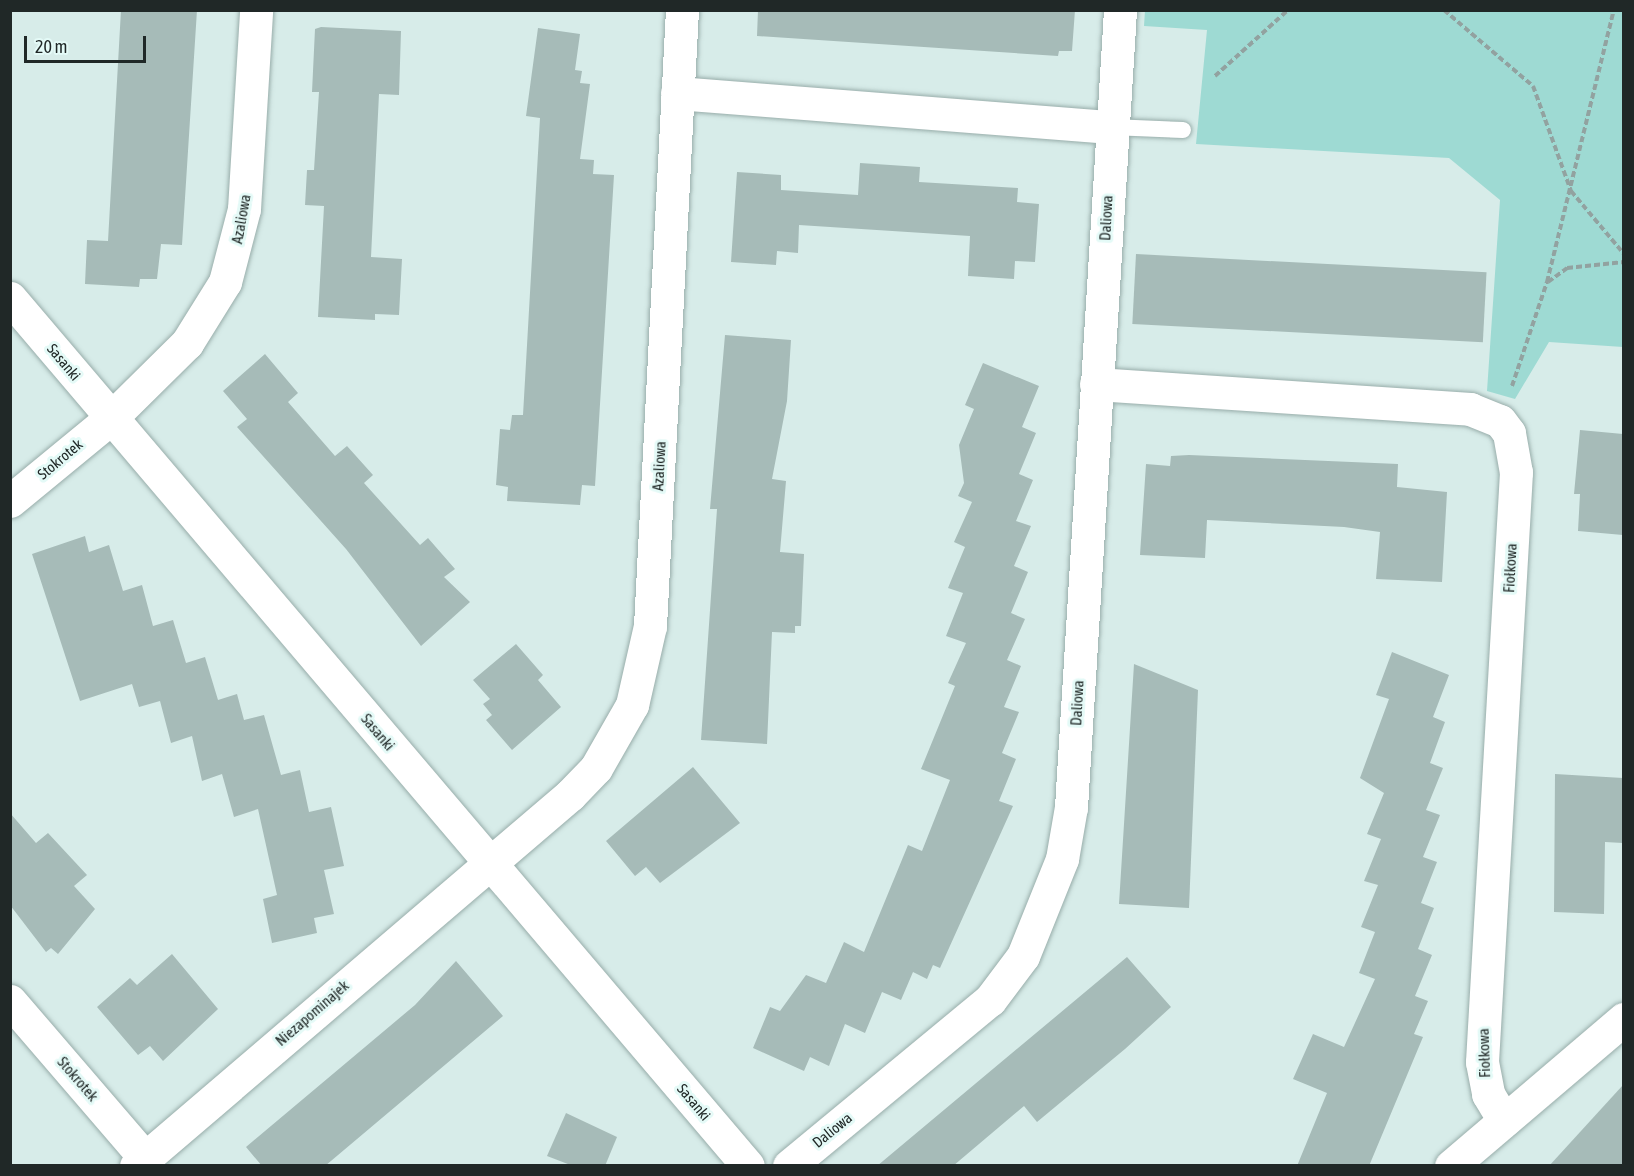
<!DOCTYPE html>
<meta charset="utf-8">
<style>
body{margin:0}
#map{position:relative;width:1634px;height:1176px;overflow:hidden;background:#d7ece9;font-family:"Asap Condensed",sans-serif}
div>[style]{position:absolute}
.green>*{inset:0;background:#9edad3}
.building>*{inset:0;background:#a6bbb8;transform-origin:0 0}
.path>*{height:4px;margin-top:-2px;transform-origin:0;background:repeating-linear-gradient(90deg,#92a2a0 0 6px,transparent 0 9px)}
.roads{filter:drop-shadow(0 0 2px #98adaa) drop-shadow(0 0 2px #98adaa)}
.lane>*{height:16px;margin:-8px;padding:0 8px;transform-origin:8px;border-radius:8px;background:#fff}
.street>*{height:33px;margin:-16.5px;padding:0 16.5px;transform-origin:16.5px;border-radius:16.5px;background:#fff}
span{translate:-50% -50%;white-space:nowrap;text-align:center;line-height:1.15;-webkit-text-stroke:6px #e4faf7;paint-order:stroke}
.street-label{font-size:15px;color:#202827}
.frame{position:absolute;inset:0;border:12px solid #202827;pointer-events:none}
.scale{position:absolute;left:24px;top:36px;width:122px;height:27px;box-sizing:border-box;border:3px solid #202827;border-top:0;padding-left:8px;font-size:18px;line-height:21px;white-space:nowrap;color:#202827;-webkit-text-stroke:4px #e4faf7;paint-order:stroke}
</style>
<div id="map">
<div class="green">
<div style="clip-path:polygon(1145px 10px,1623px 11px,1623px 347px,1549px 342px,1515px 399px,1487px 391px,1500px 200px,1449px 158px,1196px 144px,1207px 30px,1144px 26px)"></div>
</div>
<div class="building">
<div style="clip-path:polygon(121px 10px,197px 10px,182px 245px,161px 244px,157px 279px,140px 279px,139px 287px,85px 284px,87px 240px,108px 241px)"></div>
<div style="clip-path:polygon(758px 10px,1075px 10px,1072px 51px,1059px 51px,1058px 56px,757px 36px)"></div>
<div style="clip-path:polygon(321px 27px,401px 31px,399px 95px,379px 94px,371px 257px,402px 259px,399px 315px,375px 314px,375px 320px,318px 317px,324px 206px,305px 205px,307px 170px,314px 170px,319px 92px,312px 92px,315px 29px)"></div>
<div style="clip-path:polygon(538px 28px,580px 34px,575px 70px,582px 71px,580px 83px,590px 84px,580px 159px,594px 160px,593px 174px,614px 175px,595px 486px,582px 485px,580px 505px,507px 501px,508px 487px,496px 485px,500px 429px,510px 430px,512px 415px,523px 415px,540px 118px,526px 116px)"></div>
<div style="clip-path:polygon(860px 163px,920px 167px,919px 182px,1018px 188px,1017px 202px,1039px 204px,1035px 262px,1015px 261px,1014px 279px,968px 276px,970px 236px,799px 225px,798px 253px,777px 251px,776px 265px,731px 262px,737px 172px,781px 175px,781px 190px,858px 195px)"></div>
<div style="left:1136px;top:254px;width:351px;height:70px;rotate:3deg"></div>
<div style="clip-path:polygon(725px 335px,791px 340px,787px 401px,772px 479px,786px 481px,780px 552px,804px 554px,801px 626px,795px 626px,795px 633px,772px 632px,767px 744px,701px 740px,717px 509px,710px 509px)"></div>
<div style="clip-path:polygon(265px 354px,298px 393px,288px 402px,335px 456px,347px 446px,373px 475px,364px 483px,420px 545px,428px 538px,455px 569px,444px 577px,470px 602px,421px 646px,346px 549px,237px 427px,247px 419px,223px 391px)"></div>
<div style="clip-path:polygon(983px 363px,1039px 386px,1022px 427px,1036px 433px,1019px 474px,1033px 480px,1016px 521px,1031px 526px,1014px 566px,1028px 572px,1011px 613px,1025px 619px,1007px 660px,1021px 666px,1004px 707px,1019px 712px,1002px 753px,1016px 759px,999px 801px,1013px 806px,940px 968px,933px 965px,927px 979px,913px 972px,901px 1000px,882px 992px,865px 1033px,845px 1024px,829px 1066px,810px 1057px,804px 1071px,753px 1048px,770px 1007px,780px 1011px,806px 975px,826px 983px,844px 942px,864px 952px,908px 845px,922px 851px,950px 780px,921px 769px,955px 686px,948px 683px,966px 643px,946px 636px,963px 593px,948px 588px,965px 547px,954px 542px,972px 502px,958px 496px,964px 483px,959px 445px,974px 409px,965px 405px)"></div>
<div style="clip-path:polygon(1580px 430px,1623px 434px,1623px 535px,1578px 531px,1580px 494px,1574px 494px)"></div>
<div style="clip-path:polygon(1189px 455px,1398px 464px,1397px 487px,1447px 492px,1442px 582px,1376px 579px,1380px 532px,1344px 527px,1207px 520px,1205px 558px,1140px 555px,1146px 464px,1170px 466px,1171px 456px)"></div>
<div style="clip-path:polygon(85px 536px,89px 552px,109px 545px,123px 591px,142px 585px,153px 626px,173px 620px,186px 663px,205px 657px,218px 700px,237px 694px,244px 720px,264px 715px,281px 775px,300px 770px,309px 812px,331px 807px,344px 866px,324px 870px,334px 914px,314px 918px,317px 933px,272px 943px,263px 899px,277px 895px,258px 809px,234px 817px,222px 774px,202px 781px,192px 736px,171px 743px,160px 701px,139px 707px,132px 684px,80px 701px,32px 554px)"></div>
<div style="clip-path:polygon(516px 644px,543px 675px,538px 680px,561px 707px,512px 750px,486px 720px,492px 715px,483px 704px,490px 699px,473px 680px)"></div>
<div style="clip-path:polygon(1392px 652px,1449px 675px,1433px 717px,1445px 722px,1430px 763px,1443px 768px,1426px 810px,1440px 815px,1423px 857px,1437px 862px,1421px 903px,1434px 908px,1418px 949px,1432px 955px,1415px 996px,1428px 1001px,1414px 1034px,1423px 1037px,1369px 1166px,1297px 1166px,1327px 1093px,1293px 1079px,1313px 1034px,1344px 1047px,1375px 979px,1359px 973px,1375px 932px,1361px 927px,1378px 885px,1364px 881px,1381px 839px,1367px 834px,1384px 793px,1360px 778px,1389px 699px,1376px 695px)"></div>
<div style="clip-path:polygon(1134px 664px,1198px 690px,1189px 908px,1119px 904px)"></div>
<div style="clip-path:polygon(693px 767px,740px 823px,660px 883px,646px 867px,635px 876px,606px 841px)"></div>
<div style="clip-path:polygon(1555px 774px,1623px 778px,1623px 843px,1605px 842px,1604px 914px,1554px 912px)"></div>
<div style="clip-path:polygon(10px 813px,36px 843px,48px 833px,87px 875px,74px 886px,95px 909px,58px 954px,51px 948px,46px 952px,10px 905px)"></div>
<div style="clip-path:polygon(172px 954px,218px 1009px,163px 1061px,150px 1046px,138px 1055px,97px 1007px,130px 978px,137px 985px)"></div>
<div style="clip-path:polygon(1127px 957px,1171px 1007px,1125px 1049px,1037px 1122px,1024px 1106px,953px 1166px,877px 1166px)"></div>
<div style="clip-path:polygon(456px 961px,503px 1016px,325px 1166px,262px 1166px,246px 1147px,415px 1005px)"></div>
<div style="clip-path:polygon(1623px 1085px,1623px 1166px,1549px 1166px)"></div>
<div style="clip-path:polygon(566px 1113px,617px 1137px,605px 1166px,573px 1166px,547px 1156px)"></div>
</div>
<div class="path">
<div style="left:1444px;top:10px;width:117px;rotate:40.5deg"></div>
<div style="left:1533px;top:86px;width:112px;rotate:70.1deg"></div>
<div style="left:1571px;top:191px;width:82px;rotate:49.9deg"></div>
<div style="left:1215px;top:76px;width:98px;rotate:-42.1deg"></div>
<div style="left:1548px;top:282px;width:24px;rotate:-36deg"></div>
<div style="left:1567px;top:268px;width:57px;rotate:-6deg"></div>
<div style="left:1512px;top:386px;width:110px;rotate:-71.4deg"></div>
<div style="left:1547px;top:282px;width:280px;rotate:-76.2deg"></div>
</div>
<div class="roads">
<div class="lane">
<div style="left:1111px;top:127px;width:72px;rotate:2.4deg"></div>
</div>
<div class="street">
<div style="left:677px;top:93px;width:435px;rotate:4.5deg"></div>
<div style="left:10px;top:298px;width:1139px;rotate:49.63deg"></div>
<div style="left:1096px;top:384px;width:375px;rotate:3.8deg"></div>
<div style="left:1470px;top:409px;width:32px;rotate:22deg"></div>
<div style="left:1500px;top:421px;width:15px;rotate:53deg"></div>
<div style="left:1509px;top:433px;width:40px;rotate:80deg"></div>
<div style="left:1516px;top:472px;width:591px;rotate:93.3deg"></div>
<div style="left:1482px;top:1062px;width:33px;rotate:79deg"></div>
<div style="left:1488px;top:1094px;width:31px;rotate:59deg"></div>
<div style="left:10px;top:501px;width:131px;rotate:-39.4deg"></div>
<div style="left:111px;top:418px;width:107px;rotate:-44.6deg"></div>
<div style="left:187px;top:343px;width:72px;rotate:-58.1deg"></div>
<div style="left:225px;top:282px;width:75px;rotate:-75.4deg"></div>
<div style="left:244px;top:209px;width:199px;rotate:-86.5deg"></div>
<div style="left:10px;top:1001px;width:207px;rotate:49.3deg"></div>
<div style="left:136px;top:1166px;width:571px;rotate:-40.53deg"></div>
<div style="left:570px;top:795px;width:37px;rotate:-46deg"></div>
<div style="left:596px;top:768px;width:73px;rotate:-60.3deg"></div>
<div style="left:632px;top:705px;width:81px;rotate:-77.2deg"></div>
<div style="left:650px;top:626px;width:617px;rotate:-87.03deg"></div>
<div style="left:789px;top:1166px;width:261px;rotate:-39.6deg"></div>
<div style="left:990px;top:1000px;width:55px;rotate:-53.1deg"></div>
<div style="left:1023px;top:956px;width:105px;rotate:-68.1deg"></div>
<div style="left:1062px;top:859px;width:53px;rotate:-80.2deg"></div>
<div style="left:1071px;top:807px;width:799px;rotate:-86.48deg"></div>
<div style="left:1451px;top:1166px;width:227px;rotate:-40.4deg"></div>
</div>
</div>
<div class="street-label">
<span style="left:1106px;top:218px;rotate:-87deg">Daliowa</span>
<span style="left:241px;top:219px;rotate:-80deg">Azaliowa</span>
<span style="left:64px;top:362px;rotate:50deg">Sasanki</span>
<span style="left:60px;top:459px;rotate:-40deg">Stokrotek</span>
<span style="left:659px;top:466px;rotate:-87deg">Azaliowa</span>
<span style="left:1510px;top:568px;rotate:-87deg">Fiołkowa</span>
<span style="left:1077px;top:703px;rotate:-87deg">Daliowa</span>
<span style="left:378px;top:732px;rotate:50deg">Sasanki</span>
<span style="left:312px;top:1013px;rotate:-41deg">Niezapominajek</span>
<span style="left:1484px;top:1053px;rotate:-92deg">Fiołkowa</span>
<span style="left:78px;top:1079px;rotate:49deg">Stokrotek</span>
<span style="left:694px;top:1102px;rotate:50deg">Sasanki</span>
<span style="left:832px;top:1130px;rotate:-39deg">Daliowa</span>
</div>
<div class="frame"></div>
<div class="scale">20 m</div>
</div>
